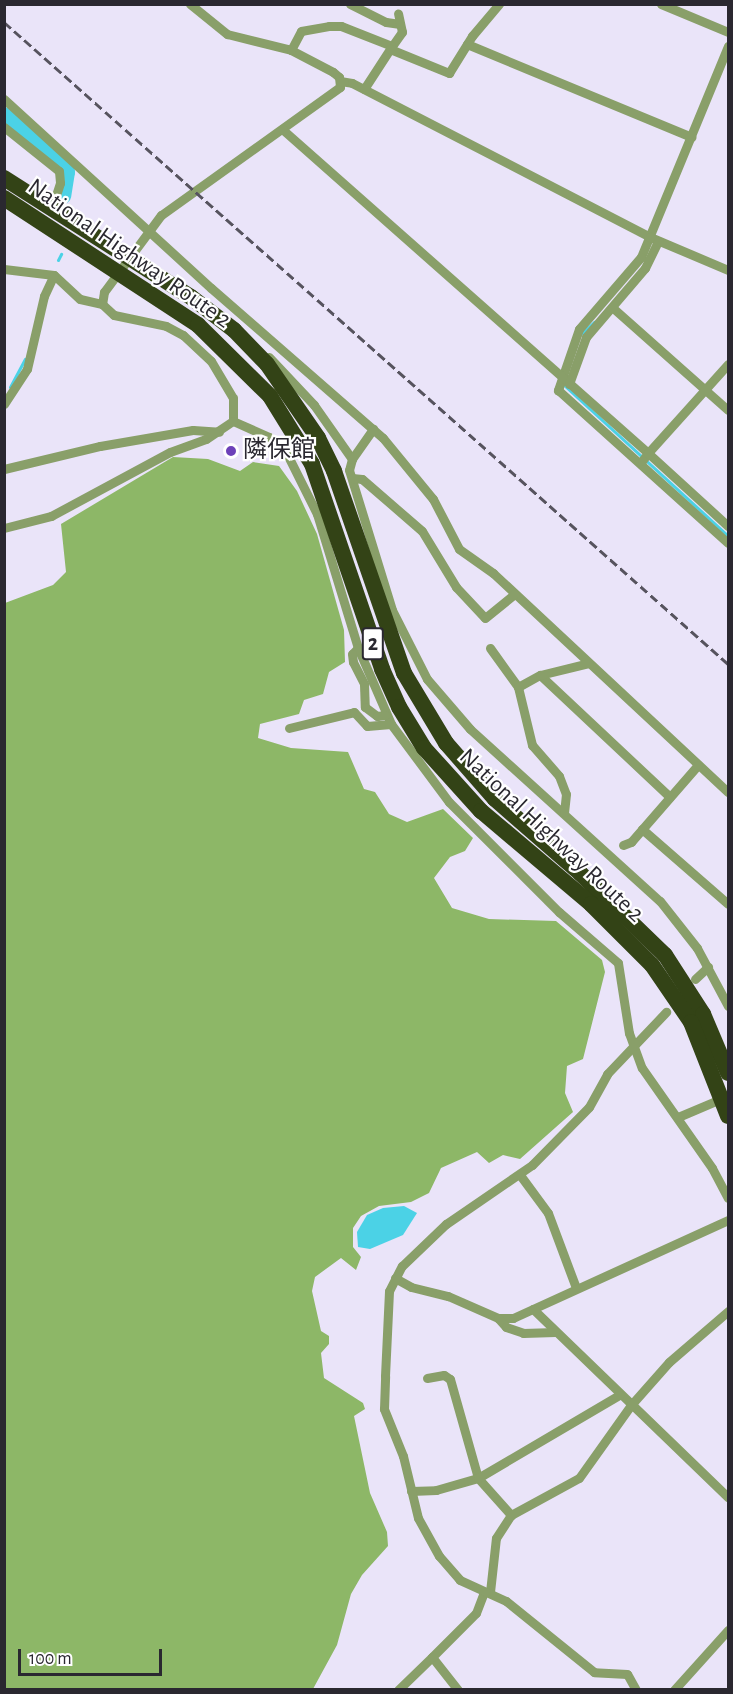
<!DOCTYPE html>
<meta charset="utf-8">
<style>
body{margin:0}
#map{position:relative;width:733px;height:1694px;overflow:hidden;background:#eae4f9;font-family:"Alegreya Sans","Noto Sans JP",sans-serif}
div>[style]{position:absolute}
.forest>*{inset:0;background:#8db767}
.water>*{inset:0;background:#4bd2e6}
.stream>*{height:3px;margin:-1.5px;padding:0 1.5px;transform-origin:1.5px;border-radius:1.5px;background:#4bd2e6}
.river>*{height:16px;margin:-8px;padding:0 8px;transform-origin:8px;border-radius:8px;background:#4bd2e6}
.street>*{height:9px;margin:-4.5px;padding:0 4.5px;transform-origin:4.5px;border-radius:4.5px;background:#899f69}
.highway>*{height:16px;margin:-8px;padding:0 8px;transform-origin:8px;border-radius:8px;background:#334316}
.rail>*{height:3px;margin-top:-1.5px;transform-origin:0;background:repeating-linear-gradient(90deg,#56535e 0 9px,transparent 0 13.5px)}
.dots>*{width:16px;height:16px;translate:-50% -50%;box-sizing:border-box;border:3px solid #fff;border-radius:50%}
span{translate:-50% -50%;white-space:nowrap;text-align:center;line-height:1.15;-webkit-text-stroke:4.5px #fff;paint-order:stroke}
.shield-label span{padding:2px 4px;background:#fff;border:2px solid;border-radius:4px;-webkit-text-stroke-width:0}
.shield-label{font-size:22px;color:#2a2830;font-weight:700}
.street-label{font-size:24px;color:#2a2830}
.poi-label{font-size:24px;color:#2a2830}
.left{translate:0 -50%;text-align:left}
.frame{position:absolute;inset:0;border:6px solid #2a2830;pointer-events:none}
.scale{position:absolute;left:18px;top:1649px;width:144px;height:27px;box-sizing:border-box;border:3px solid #2a2830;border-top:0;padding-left:8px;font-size:18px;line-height:21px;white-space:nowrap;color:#2a2830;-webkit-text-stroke:4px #fff;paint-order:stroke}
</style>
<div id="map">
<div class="forest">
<div style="clip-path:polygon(173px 457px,208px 459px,240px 471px,253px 462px,279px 466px,297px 491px,317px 534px,344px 630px,345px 662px,329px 672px,323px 694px,304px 700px,299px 714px,260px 724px,258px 738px,291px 748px,348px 752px,364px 789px,375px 792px,389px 814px,407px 822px,443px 809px,473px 838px,465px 851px,450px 857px,434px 878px,452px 908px,489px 919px,556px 921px,602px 960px,605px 972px,583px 1059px,567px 1066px,565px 1093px,573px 1112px,520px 1159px,503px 1155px,489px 1163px,477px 1152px,441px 1168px,429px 1193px,411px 1202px,379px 1206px,361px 1216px,353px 1228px,353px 1247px,361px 1257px,356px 1270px,341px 1258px,315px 1277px,312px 1291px,321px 1331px,329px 1336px,329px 1344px,321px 1353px,324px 1378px,363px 1403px,365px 1409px,354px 1416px,370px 1493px,387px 1532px,388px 1546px,362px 1575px,351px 1594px,337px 1645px,313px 1689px,5px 1689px,5px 603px,53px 585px,66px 572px,61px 524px)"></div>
</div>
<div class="water">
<div style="clip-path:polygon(404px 1206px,417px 1213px,403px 1235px,370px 1249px,358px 1247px,357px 1232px,367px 1215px,383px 1208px)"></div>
</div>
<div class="stream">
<div style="left:58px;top:260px;width:7px;rotate:-63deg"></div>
<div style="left:581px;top:334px;width:18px;rotate:-43deg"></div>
<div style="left:565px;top:386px;width:222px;rotate:42.6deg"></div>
<div style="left:10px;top:387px;width:32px;rotate:-62deg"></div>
</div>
<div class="river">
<div style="left:4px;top:115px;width:85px;rotate:42.1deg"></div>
<div style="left:67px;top:172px;width:24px;rotate:99deg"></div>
</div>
<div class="street">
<div style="left:190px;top:4px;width:48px;rotate:39deg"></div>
<div style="left:227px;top:34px;width:66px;rotate:14deg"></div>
<div style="left:291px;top:50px;width:47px;rotate:27.6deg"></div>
<div style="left:333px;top:72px;width:8px;rotate:40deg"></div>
<div style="left:339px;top:77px;width:10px;rotate:84deg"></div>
<div style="left:340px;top:87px;width:220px;rotate:144.4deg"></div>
<div style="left:161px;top:215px;width:96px;rotate:126.5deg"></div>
<div style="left:104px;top:292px;width:12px;rotate:99deg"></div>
<div style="left:102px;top:304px;width:16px;rotate:43deg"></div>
<div style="left:114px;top:315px;width:53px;rotate:11.9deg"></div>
<div style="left:166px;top:326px;width:19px;rotate:28deg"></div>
<div style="left:183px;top:335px;width:38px;rotate:43deg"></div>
<div style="left:211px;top:361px;width:43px;rotate:59.3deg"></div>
<div style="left:233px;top:398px;width:23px;rotate:90deg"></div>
<div style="left:233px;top:421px;width:39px;rotate:24deg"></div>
<div style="left:269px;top:437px;width:21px;rotate:39deg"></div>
<div style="left:285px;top:450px;width:72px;rotate:63.4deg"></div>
<div style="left:317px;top:514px;width:140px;rotate:73deg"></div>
<div style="left:358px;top:648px;width:83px;rotate:66.5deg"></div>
<div style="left:391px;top:724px;width:97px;rotate:53.4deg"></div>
<div style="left:449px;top:802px;width:156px;rotate:45deg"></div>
<div style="left:559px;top:912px;width:78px;rotate:40.8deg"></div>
<div style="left:618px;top:963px;width:71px;rotate:81.1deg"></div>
<div style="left:629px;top:1033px;width:37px;rotate:70deg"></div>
<div style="left:642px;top:1068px;width:122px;rotate:55deg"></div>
<div style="left:712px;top:1168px;width:34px;rotate:62deg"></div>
<div style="left:350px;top:4px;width:40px;rotate:26.6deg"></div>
<div style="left:386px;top:22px;width:14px;rotate:8deg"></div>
<div style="left:661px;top:4px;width:73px;rotate:22.7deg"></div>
<div style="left:467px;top:44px;width:243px;rotate:22.5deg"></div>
<div style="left:728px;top:46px;width:228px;rotate:112.4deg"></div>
<div style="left:641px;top:257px;width:95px;rotate:130.7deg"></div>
<div style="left:579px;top:329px;width:65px;rotate:109deg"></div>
<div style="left:558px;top:390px;width:229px;rotate:42deg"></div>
<div style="left:390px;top:49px;width:21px;rotate:-55deg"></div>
<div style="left:402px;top:32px;width:19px;rotate:-102deg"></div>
<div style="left:291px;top:50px;width:21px;rotate:-62deg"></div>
<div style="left:301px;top:31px;width:28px;rotate:-10deg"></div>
<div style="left:329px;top:26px;width:12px"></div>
<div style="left:341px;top:26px;width:55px;rotate:21.4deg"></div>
<div style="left:340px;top:81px;width:12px;rotate:9deg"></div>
<div style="left:352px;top:83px;width:335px;rotate:27.3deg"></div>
<div style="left:650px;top:237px;width:85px;rotate:22.9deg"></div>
<div style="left:364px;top:89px;width:48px;rotate:-57deg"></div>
<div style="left:390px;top:49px;width:64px;rotate:22.1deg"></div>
<div style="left:449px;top:73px;width:44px;rotate:-58.1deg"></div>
<div style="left:472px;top:36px;width:42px;rotate:-49.8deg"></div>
<div style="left:4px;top:99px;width:280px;rotate:42.4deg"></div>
<div style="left:211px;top:288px;width:228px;rotate:41.1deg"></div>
<div style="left:383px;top:438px;width:79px;rotate:50.7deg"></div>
<div style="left:433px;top:499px;width:56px;rotate:62.5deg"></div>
<div style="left:459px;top:549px;width:42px;rotate:35.2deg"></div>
<div style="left:493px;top:573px;width:321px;rotate:43deg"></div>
<div style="left:4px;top:127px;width:70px;rotate:38.7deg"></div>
<div style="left:59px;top:171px;width:12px;rotate:85deg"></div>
<div style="left:60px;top:183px;width:16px;rotate:108deg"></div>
<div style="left:282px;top:129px;width:489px;rotate:41.5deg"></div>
<div style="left:648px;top:453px;width:10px;rotate:127deg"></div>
<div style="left:4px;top:269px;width:50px;rotate:6.8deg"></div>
<div style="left:54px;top:275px;width:35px;rotate:43deg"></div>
<div style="left:80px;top:299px;width:23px;rotate:13deg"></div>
<div style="left:613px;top:308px;width:154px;rotate:41.6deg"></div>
<div style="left:269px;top:357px;width:66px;rotate:46.8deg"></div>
<div style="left:314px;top:405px;width:66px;rotate:54.9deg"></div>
<div style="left:352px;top:459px;width:11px;rotate:105deg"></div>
<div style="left:349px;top:470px;width:146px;rotate:72.9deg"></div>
<div style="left:392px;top:610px;width:77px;rotate:63.1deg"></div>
<div style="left:427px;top:679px;width:66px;rotate:49.3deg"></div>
<div style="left:470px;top:729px;width:256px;rotate:42.2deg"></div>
<div style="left:660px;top:901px;width:60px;rotate:51.8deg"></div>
<div style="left:697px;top:948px;width:66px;rotate:61.9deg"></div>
<div style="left:728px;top:364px;width:120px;rotate:132deg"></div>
<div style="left:648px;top:453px;width:108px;rotate:42.4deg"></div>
<div style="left:569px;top:384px;width:50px;rotate:-70.1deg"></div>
<div style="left:586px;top:337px;width:91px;rotate:-49.5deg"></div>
<div style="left:645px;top:268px;width:30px;rotate:-64deg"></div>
<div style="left:4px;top:404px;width:42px;rotate:-56.7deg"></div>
<div style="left:27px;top:369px;width:75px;rotate:-76.9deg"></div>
<div style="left:44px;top:296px;width:23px;rotate:-65deg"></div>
<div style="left:352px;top:459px;width:37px;rotate:-55deg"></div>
<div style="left:4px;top:469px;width:99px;rotate:-13.5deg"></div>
<div style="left:100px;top:446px;width:94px;rotate:-9.8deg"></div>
<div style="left:193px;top:430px;width:26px;rotate:4deg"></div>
<div style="left:352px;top:478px;width:10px;rotate:6deg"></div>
<div style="left:362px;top:479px;width:79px;rotate:40.9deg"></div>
<div style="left:422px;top:531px;width:66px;rotate:58.7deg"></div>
<div style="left:456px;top:587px;width:42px;rotate:46.9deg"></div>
<div style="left:485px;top:618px;width:38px;rotate:-39deg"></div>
<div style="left:4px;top:528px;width:49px;rotate:-14.3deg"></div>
<div style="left:51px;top:516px;width:135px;rotate:-28.3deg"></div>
<div style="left:170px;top:452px;width:38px;rotate:-20deg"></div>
<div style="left:206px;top:439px;width:32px;rotate:-34deg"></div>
<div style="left:358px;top:648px;width:8px;rotate:135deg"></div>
<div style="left:352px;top:654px;width:8px;rotate:83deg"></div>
<div style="left:353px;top:662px;width:25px;rotate:63deg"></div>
<div style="left:364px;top:684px;width:23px;rotate:88deg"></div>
<div style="left:365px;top:707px;width:15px;rotate:37deg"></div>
<div style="left:377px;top:716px;width:8px;rotate:-7deg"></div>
<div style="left:490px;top:648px;width:48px;rotate:54.3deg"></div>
<div style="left:518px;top:687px;width:60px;rotate:76.4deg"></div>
<div style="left:532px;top:745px;width:41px;rotate:48.9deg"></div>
<div style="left:559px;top:776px;width:19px;rotate:69deg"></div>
<div style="left:566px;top:794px;width:18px;rotate:96deg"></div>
<div style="left:540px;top:675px;width:178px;rotate:43.2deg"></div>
<div style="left:518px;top:687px;width:25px;rotate:-29deg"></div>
<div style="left:540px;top:675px;width:50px;rotate:-13.8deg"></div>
<div style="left:289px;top:728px;width:67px;rotate:-13.8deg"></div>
<div style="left:354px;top:712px;width:19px;rotate:47deg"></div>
<div style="left:367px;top:726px;width:24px;rotate:-5deg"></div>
<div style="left:642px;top:829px;width:114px;rotate:41.1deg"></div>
<div style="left:623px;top:845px;width:9px;rotate:-21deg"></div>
<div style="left:631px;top:842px;width:102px;rotate:-49deg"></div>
<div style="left:695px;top:979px;width:18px;rotate:-43deg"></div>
<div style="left:678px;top:1117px;width:49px;rotate:-22.9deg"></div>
<div style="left:520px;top:1175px;width:47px;rotate:53.6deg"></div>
<div style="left:548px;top:1213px;width:80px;rotate:69.5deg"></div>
<div style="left:395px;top:1278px;width:18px;rotate:29deg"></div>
<div style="left:411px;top:1287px;width:38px;rotate:14deg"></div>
<div style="left:448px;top:1296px;width:55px;rotate:23.7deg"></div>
<div style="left:498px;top:1318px;width:15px"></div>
<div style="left:513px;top:1318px;width:236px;rotate:-24.5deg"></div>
<div style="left:533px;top:1309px;width:271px;rotate:44deg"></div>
<div style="left:498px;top:1318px;width:12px;rotate:48deg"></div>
<div style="left:506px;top:1327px;width:18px;rotate:19deg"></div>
<div style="left:523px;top:1333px;width:32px;rotate:-2deg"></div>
<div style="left:427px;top:1378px;width:17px;rotate:-10deg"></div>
<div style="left:444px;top:1375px;width:7px;rotate:34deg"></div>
<div style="left:450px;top:1379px;width:103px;rotate:74.2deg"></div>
<div style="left:478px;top:1478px;width:50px;rotate:48.3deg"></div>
<div style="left:411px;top:1491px;width:25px;rotate:-2deg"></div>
<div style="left:436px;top:1490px;width:44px;rotate:-15.9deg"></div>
<div style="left:478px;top:1478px;width:164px;rotate:-30.5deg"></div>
<div style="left:490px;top:1592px;width:54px;rotate:-83.7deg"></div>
<div style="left:496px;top:1538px;width:27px;rotate:-57deg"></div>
<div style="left:511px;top:1515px;width:77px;rotate:-28.6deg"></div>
<div style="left:579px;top:1478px;width:90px;rotate:-54.5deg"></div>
<div style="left:631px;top:1405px;width:57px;rotate:-48.5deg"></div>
<div style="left:669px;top:1362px;width:78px;rotate:-40.8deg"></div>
<div style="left:398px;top:1690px;width:47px;rotate:-44.1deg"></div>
<div style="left:458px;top:1690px;width:42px;rotate:-128.2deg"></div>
<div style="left:432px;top:1657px;width:62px;rotate:-45deg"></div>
<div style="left:476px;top:1613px;width:22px;rotate:-69deg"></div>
<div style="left:636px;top:1690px;width:18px;rotate:-119deg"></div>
<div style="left:627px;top:1674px;width:33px;rotate:-177deg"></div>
<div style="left:594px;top:1672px;width:113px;rotate:-141.1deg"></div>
<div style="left:506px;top:1601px;width:51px;rotate:-155.5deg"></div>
<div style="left:460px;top:1580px;width:32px;rotate:-131deg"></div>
<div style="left:439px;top:1556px;width:43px;rotate:-118.9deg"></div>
<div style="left:418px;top:1518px;width:64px;rotate:-103.6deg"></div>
<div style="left:403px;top:1456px;width:51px;rotate:-112deg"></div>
<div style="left:384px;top:1409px;width:33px;rotate:-88deg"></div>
<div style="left:385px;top:1376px;width:85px;rotate:-87.3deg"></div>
<div style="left:389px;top:1291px;width:28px;rotate:-63deg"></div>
<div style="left:402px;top:1266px;width:61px;rotate:-43.7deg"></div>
<div style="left:446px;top:1224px;width:104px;rotate:-34.5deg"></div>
<div style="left:532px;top:1165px;width:81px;rotate:-45.5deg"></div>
<div style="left:589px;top:1107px;width:38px;rotate:-61deg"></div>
<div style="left:607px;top:1074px;width:86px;rotate:-46.4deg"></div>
<div style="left:674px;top:1690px;width:81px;rotate:-48deg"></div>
</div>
<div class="highway">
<div style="left:4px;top:178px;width:222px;rotate:32.5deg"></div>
<div style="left:191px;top:297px;width:54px;rotate:37.5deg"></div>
<div style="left:234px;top:330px;width:47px;rotate:45.9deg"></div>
<div style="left:267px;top:364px;width:90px;rotate:55.4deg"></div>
<div style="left:318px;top:438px;width:37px;rotate:64deg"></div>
<div style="left:334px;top:471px;width:214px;rotate:70.9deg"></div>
<div style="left:404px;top:673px;width:82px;rotate:59deg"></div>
<div style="left:446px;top:743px;width:74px;rotate:48.8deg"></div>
<div style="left:495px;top:799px;width:113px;rotate:41deg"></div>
<div style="left:580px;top:873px;width:118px;rotate:44deg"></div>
<div style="left:665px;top:955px;width:70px;rotate:57.2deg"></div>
<div style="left:703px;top:1014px;width:64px;rotate:67deg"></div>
<div style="left:4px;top:198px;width:232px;rotate:33.2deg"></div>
<div style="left:198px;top:325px;width:101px;rotate:44.6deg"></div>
<div style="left:270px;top:396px;width:80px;rotate:58.3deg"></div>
<div style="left:312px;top:464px;width:217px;rotate:71.1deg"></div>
<div style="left:382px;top:669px;width:42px;rotate:65.9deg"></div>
<div style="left:399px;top:707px;width:48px;rotate:58.6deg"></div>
<div style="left:424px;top:748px;width:85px;rotate:47.9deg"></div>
<div style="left:481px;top:811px;width:144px;rotate:40.2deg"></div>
<div style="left:591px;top:904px;width:86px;rotate:45deg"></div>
<div style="left:652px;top:965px;width:69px;rotate:55.6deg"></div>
<div style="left:691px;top:1022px;width:101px;rotate:68.5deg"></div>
</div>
<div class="rail">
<div style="left:4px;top:22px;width:968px;rotate:41.56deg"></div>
</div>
<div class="dots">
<div style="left:231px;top:451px;background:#6d41b9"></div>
</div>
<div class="shield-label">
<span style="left:373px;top:644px">2</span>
</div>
<div class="street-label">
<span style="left:129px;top:254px;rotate:35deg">National Highway Route 2</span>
<span style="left:551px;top:836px;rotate:43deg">National Highway Route 2</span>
</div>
<div class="poi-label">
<span class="left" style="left:243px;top:451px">隣保館</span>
</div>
<div class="frame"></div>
<div class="scale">100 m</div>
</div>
